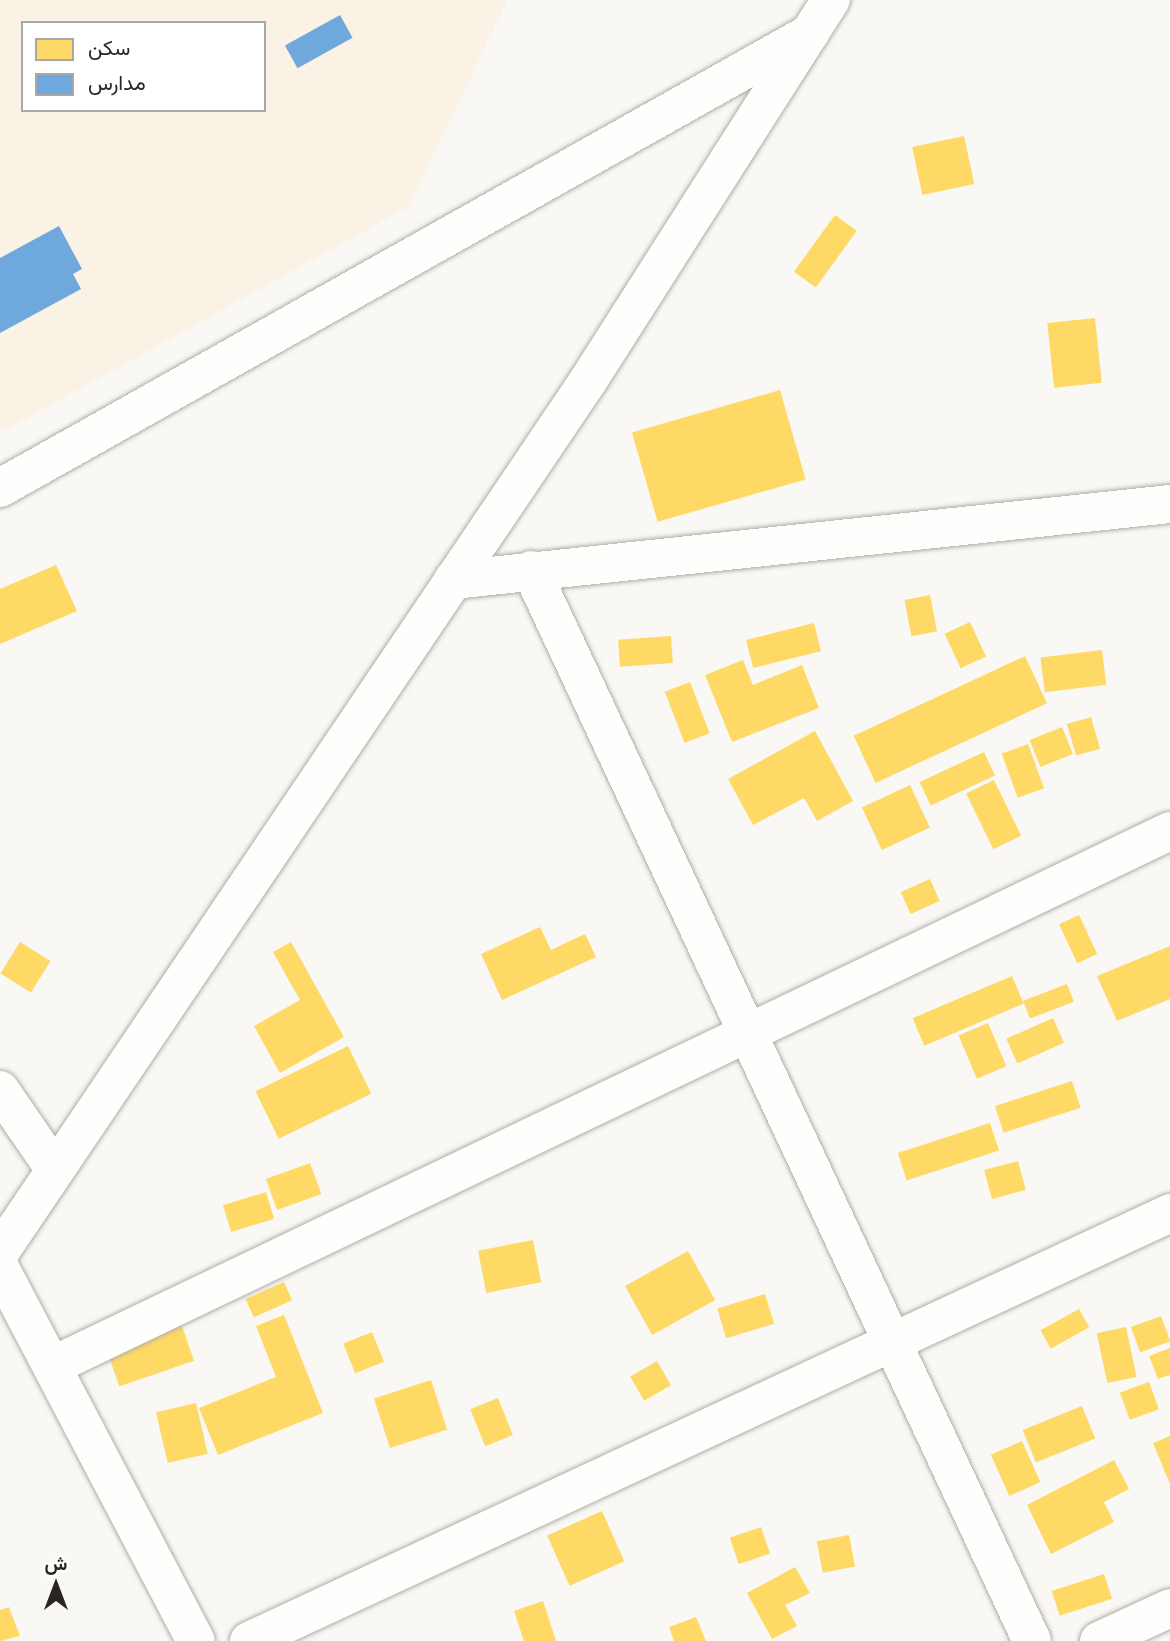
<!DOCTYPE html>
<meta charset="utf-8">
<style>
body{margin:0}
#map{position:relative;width:1170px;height:1641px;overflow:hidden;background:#faf8f4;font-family:Karla,Vazirmatn,sans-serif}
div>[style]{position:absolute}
.built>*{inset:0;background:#faf2e5}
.homes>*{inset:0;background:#ffd966;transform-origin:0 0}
.schools>*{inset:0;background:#6fa8dc;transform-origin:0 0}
.roads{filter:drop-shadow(0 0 2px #afada9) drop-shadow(0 0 2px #afada9)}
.street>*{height:38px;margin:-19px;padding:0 19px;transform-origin:19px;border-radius:19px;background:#fefefd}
.primary>*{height:38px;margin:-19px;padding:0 19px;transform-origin:19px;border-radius:19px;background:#fefefd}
span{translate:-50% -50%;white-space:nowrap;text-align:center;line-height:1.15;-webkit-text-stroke:7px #fff;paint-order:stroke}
.legend{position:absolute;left:21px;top:21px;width:245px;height:91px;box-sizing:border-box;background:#fff;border:2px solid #a9a8a6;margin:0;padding:9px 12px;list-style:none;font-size:21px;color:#292621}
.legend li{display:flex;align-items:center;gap:14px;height:35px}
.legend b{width:35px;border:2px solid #a9a8a6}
.north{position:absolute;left:21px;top:1550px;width:70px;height:70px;-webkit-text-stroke:5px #fff;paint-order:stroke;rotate:0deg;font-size:19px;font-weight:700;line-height:28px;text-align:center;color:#292621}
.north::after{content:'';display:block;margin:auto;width:24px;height:32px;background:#292621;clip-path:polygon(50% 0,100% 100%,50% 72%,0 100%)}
</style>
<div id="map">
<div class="built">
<div style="clip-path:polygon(evenodd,0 0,508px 0,408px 207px,0 433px,0 0,23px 23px,264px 23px,264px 110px,23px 110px,23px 23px)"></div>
</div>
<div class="homes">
<div style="left:964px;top:136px;width:49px;height:53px;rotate:78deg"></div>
<div style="left:835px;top:215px;width:27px;height:70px;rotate:36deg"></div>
<div style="left:1095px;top:318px;width:65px;height:48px;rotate:84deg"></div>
<div style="left:780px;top:390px;width:93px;height:154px;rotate:74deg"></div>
<div style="clip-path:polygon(56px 565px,77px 611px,0 644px,0 589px)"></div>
<div style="left:930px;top:595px;width:37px;height:26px;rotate:79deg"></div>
<div style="left:970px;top:622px;width:38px;height:28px;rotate:65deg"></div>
<div style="left:814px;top:623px;width:29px;height:70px;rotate:76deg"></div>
<div style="left:671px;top:636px;width:27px;height:53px;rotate:86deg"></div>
<div style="left:1102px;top:650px;width:35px;height:62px;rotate:83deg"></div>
<div style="left:1025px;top:656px;width:52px;height:189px;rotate:65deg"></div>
<div style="clip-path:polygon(743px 660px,753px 685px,802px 665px,819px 708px,732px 742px,705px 675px)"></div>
<div style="left:690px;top:682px;width:55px;height:27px;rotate:69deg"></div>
<div style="left:1091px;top:717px;width:33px;height:25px;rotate:74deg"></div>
<div style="left:1062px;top:727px;width:29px;height:35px;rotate:68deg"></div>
<div style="clip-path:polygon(815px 731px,853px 801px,817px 821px,804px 798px,753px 825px,728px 779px)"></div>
<div style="left:1028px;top:744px;width:47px;height:28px;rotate:70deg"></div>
<div style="left:984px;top:752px;width:26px;height:71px;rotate:65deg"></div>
<div style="left:994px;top:780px;width:62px;height:31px;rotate:64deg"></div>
<div style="left:910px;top:785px;width:47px;height:53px;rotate:65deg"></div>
<div style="left:930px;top:879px;width:24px;height:32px;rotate:66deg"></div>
<div style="left:1079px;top:915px;width:43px;height:22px;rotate:65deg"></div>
<div style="clip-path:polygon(540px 927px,551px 950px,585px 934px,596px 957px,502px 1000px,481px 954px)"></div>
<div style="left:20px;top:942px;width:36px;height:37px;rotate:32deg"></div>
<div style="clip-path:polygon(291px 942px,344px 1037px,280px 1073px,254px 1026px,300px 1000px,273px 952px)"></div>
<div style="clip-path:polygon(1170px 946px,1170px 999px,1117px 1021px,1097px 976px)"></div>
<div style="left:1012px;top:976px;width:30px;height:108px;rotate:67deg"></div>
<div style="left:1067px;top:984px;width:19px;height:47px;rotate:69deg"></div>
<div style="left:1053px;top:1018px;width:27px;height:51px;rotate:66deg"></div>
<div style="left:988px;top:1023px;width:47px;height:32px;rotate:67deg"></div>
<div style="left:348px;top:1046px;width:53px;height:103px;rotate:64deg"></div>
<div style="left:1072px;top:1081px;width:28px;height:81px;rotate:72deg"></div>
<div style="left:990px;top:1123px;width:29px;height:97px;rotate:72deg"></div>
<div style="left:1018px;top:1161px;width:30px;height:35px;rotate:75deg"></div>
<div style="left:310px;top:1163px;width:33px;height:47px;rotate:70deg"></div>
<div style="left:266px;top:1192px;width:28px;height:45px;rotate:73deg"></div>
<div style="left:533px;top:1240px;width:43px;height:56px;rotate:79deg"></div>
<div style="left:688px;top:1251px;width:56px;height:72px;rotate:61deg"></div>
<div style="left:284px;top:1282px;width:20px;height:42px;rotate:66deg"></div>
<div style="left:765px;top:1294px;width:31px;height:50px;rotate:73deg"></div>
<div style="left:1079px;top:1309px;width:21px;height:44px;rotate:61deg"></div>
<div style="clip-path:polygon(284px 1315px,323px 1413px,218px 1455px,199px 1408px,276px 1377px,256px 1326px)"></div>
<div style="left:1161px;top:1316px;width:27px;height:32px;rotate:70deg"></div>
<div style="left:181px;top:1323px;width:40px;height:79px;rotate:71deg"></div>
<div style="left:1126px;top:1327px;width:51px;height:30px;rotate:78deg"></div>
<div style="left:372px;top:1332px;width:32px;height:31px;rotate:68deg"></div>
<div style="clip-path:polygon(1170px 1348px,1170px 1375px,1158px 1379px,1149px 1356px)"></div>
<div style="left:657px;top:1361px;width:28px;height:31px;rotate:60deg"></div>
<div style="left:431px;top:1380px;width:52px;height:60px;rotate:72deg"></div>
<div style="left:1149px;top:1382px;width:29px;height:31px;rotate:70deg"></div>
<div style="left:498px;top:1398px;width:40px;height:30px;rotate:68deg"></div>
<div style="left:196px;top:1403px;width:52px;height:41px;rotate:77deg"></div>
<div style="left:1082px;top:1406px;width:35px;height:64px;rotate:68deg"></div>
<div style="clip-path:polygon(1170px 1436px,1170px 1484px,1153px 1443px)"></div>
<div style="left:1022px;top:1441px;width:45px;height:34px;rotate:66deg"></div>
<div style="clip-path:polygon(1114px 1460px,1129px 1489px,1104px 1502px,1114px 1522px,1051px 1554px,1027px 1505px)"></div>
<div style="left:602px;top:1511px;width:55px;height:60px;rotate:66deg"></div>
<div style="left:761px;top:1527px;width:28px;height:33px;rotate:71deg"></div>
<div style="left:849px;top:1535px;width:32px;height:33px;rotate:79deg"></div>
<div style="clip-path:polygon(795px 1567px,810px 1593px,785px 1605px,797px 1626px,772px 1639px,747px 1593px)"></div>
<div style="left:1104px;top:1574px;width:26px;height:55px;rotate:72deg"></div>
<div style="clip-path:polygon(543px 1601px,556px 1641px,524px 1641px,514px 1611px)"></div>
<div style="clip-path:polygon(9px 1607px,20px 1636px,0 1641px,0 1610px)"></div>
<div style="clip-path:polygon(696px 1617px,706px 1641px,674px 1641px,669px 1627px)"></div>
</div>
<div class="schools">
<div style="left:340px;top:15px;width:26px;height:63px;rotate:61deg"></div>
<div style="clip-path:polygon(59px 226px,82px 269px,73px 274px,81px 289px,0 333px,0 258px)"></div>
</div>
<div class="roads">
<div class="street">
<div style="left:0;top:488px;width:929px;rotate:-29.32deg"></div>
<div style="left:531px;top:570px;width:1182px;rotate:64.93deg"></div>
<div style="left:453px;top:580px;width:721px;rotate:-6.05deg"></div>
<div style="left:0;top:1090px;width:97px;rotate:55.5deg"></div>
<div style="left:0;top:1268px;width:421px;rotate:62.3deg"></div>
<div style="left:52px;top:1366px;width:1239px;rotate:-25.57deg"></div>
<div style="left:249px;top:1641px;width:1016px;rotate:-24.92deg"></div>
<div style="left:1099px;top:1641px;width:78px;rotate:-24.9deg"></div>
</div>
<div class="primary">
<div style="left:0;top:1252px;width:1051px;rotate:-55.98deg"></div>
<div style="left:588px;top:381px;width:452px;rotate:-57.5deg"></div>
</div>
</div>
<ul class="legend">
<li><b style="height:19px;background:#ffd966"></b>سكن</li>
<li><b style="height:19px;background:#6fa8dc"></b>مدارس</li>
</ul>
<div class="north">ش</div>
</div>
